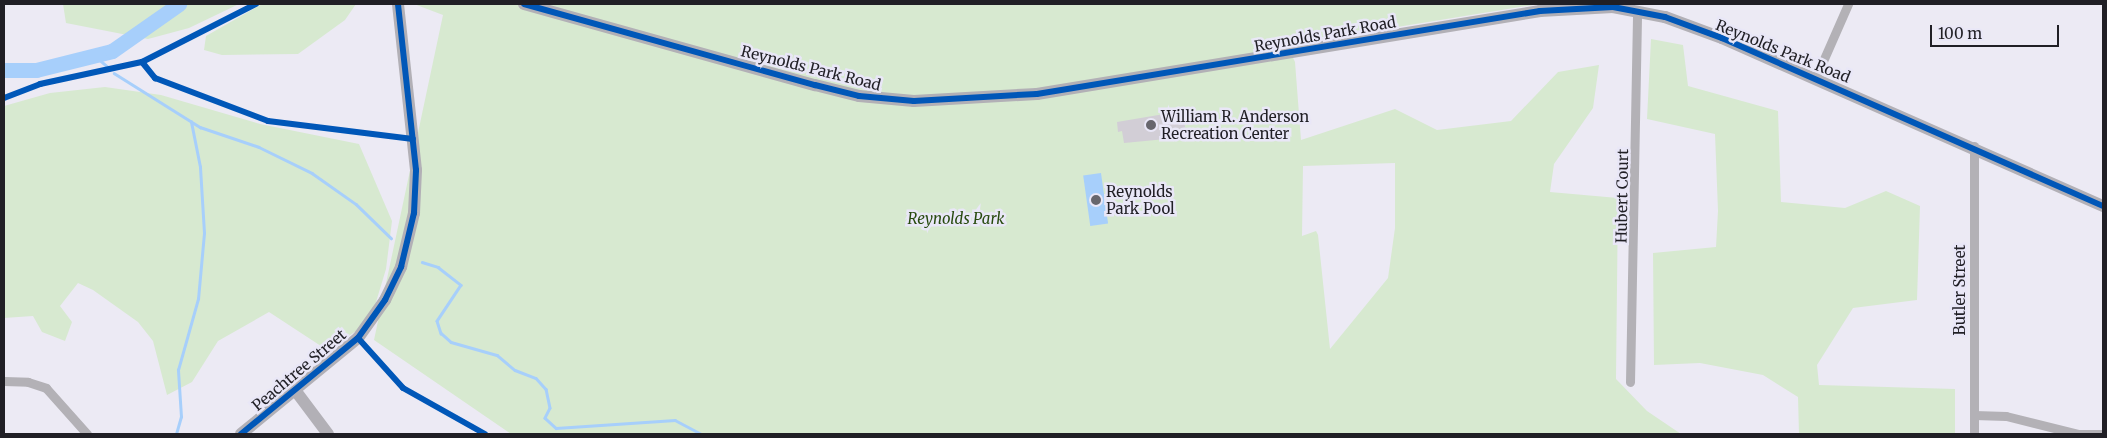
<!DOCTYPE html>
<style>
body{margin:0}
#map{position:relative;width:2107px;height:438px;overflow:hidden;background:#eceaf4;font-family:Merriweather,serif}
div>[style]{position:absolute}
.green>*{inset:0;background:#d7e9d0}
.water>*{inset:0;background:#a7cffb;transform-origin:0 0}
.stream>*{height:2.5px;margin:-1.25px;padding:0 1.25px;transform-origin:1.25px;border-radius:1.25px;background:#a7cffb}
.river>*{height:15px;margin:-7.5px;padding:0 7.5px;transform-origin:7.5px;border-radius:7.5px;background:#a7cffb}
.building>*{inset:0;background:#d2ced6}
.street>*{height:9px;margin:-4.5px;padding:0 4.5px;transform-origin:4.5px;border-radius:4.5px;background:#b3b1b6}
.secondary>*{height:12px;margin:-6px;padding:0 6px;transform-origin:6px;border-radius:6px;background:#b2b0b6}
.cycleway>*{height:6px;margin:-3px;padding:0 3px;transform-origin:3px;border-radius:3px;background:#0057b8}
.dots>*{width:14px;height:14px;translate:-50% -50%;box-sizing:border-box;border:2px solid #e9e7f7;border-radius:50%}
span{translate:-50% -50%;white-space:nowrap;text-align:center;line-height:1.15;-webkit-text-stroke:5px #e9e7f7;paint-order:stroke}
.street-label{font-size:15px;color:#201f25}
.poi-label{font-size:15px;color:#201f25}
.left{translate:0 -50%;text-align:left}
.park-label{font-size:15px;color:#274a0e;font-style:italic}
.frame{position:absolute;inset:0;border:5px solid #201f25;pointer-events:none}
.scale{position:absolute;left:1930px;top:25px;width:129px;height:22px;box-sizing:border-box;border:2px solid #201f25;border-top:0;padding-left:6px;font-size:15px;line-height:18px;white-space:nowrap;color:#201f25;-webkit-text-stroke:4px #e9e7f7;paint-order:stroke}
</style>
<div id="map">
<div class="green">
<div style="clip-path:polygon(63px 4px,239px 4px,189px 28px,148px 39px,66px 23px)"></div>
<div style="clip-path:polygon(262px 4px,356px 4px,345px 20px,298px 54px,222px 55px,204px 50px,206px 36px)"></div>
<div style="clip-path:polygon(evenodd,414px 4px,1539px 4px,1287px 45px,1295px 62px,1301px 140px,1395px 109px,1437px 130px,1511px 121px,1558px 72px,1599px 65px,1593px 108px,1554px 164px,1550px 192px,1618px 198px,1616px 379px,1647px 411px,1681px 434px,511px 434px,374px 340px,443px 15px,414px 4px,1395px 163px,1395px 228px,1388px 278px,1330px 349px,1318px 235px,1316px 231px,1302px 236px,1303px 166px,1395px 163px)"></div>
<div style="clip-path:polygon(1651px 39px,1683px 45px,1688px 86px,1778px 111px,1781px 202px,1845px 208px,1886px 191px,1920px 206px,1917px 300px,1853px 308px,1817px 365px,1819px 385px,1955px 389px,1955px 434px,1799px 434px,1798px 397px,1763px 375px,1700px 363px,1654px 365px,1653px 253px,1716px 247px,1718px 211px,1715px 134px,1647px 119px)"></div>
<div style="clip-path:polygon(105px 87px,161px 95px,260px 124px,359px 144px,392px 221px,386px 269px,370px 322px,327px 350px,269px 312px,218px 341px,192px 382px,167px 395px,153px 341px,138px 322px,93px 290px,78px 283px,60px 306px,72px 322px,65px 341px,42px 332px,33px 316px,4px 318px,4px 106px,50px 93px)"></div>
</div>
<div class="water">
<div style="left:1101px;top:173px;width:51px;height:18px;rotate:82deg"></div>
</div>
<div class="stream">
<div style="left:95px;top:56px;width:16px;rotate:40deg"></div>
<div style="left:114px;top:73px;width:102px;rotate:32.1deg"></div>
<div style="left:200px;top:127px;width:62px;rotate:18.7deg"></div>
<div style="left:259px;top:147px;width:59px;rotate:26.1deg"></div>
<div style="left:312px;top:173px;width:54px;rotate:35.2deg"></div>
<div style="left:356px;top:204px;width:49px;rotate:44.2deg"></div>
<div style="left:422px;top:262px;width:17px;rotate:17deg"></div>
<div style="left:438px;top:267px;width:29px;rotate:38deg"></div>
<div style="left:461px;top:285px;width:43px;rotate:123.7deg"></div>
<div style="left:437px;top:321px;width:13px;rotate:72deg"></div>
<div style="left:441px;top:333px;width:13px;rotate:42deg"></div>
<div style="left:451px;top:342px;width:48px;rotate:15.8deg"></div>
<div style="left:497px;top:355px;width:23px;rotate:40deg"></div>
<div style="left:515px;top:370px;width:22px;rotate:21deg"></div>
<div style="left:536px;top:378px;width:15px;rotate:48deg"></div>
<div style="left:546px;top:389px;width:19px;rotate:78deg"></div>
<div style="left:550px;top:408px;width:11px;rotate:117deg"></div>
<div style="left:545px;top:418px;width:15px;rotate:42deg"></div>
<div style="left:556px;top:428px;width:119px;rotate:-3.8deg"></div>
<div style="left:675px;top:420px;width:30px;rotate:28deg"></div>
<div style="left:176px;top:434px;width:18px;rotate:-74deg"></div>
<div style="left:181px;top:417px;width:47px;rotate:-93.7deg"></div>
<div style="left:178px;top:370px;width:74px;rotate:-74.3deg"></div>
<div style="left:198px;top:299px;width:66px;rotate:-84.8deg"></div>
<div style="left:204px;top:233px;width:66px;rotate:-93.5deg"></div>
<div style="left:200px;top:167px;width:46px;rotate:-101.3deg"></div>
</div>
<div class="river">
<div style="left:4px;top:70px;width:32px"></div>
<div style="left:36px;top:70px;width:78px;rotate:-14deg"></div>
<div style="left:112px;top:51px;width:82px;rotate:-35deg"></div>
</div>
<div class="building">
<div style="clip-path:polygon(1182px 111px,1187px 137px,1124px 143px,1122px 131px,1118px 132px,1117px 122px)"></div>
</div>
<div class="street">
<div style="left:1816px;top:77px;width:80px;rotate:-66.3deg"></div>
<div style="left:4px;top:381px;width:24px;rotate:2deg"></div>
<div style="left:28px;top:382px;width:19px;rotate:18deg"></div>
<div style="left:46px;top:388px;width:62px;rotate:48.3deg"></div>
<div style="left:1630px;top:382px;width:372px;rotate:-88.9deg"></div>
<div style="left:1974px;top:415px;width:32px;rotate:2deg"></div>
<div style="left:2006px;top:416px;width:74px;rotate:14deg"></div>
<div style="left:2078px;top:434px;width:25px"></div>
<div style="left:1974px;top:434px;width:288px;rotate:-90deg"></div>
</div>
<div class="secondary">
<div style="left:524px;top:4px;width:302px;rotate:15.6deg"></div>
<div style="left:815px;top:85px;width:45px;rotate:14deg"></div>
<div style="left:859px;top:96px;width:55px;rotate:5.2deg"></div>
<div style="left:914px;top:101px;width:123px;rotate:-3.3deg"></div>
<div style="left:1037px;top:94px;width:510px;rotate:-9.37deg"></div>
<div style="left:1540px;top:11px;width:73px;rotate:-3.1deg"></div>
<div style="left:1613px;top:7px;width:53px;rotate:10.9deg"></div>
<div style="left:1665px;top:17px;width:61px;rotate:20.2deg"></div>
<div style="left:1722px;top:38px;width:416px;rotate:23.8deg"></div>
<div style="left:295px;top:390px;width:55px;rotate:53.1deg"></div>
<div style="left:241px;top:434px;width:151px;rotate:-39.4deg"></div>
<div style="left:358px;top:338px;width:47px;rotate:-54.6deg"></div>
<div style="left:385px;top:300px;width:37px;rotate:-64deg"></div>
<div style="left:401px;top:267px;width:56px;rotate:-76.5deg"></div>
<div style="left:414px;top:213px;width:43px;rotate:-87.3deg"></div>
<div style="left:416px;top:170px;width:167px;rotate:-96.2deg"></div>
</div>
<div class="cycleway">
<div style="left:524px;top:4px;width:302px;rotate:15.6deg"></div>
<div style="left:815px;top:85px;width:45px;rotate:14deg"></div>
<div style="left:859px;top:96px;width:55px;rotate:5.2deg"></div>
<div style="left:914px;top:101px;width:123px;rotate:-3.3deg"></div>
<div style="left:1037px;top:94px;width:510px;rotate:-9.37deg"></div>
<div style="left:1540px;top:11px;width:73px;rotate:-3.1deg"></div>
<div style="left:1613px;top:7px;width:53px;rotate:10.9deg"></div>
<div style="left:1665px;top:17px;width:61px;rotate:20.2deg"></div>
<div style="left:1722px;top:38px;width:416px;rotate:23.8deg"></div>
<div style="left:142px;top:62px;width:21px;rotate:51deg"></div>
<div style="left:155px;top:78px;width:121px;rotate:20.8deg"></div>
<div style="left:268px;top:121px;width:146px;rotate:7.1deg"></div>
<div style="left:4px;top:98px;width:39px;rotate:-21deg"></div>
<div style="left:40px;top:84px;width:104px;rotate:-12.2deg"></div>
<div style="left:142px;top:62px;width:128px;rotate:-27deg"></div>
<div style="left:358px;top:338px;width:67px;rotate:48deg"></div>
<div style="left:403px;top:388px;width:94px;rotate:29.3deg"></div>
<div style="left:241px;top:434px;width:151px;rotate:-39.4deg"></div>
<div style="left:358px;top:338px;width:47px;rotate:-54.6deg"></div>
<div style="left:385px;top:300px;width:37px;rotate:-64deg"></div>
<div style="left:401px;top:267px;width:56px;rotate:-76.5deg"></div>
<div style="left:414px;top:213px;width:43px;rotate:-87.3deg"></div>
<div style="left:416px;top:170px;width:167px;rotate:-96.2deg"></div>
</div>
<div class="dots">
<div style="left:1151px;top:125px;background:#67666d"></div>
<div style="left:1096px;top:200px;background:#67666d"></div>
</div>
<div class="street-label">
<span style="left:1325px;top:34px;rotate:-10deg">Reynolds Park Road</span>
<span style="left:1783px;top:51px;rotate:22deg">Reynolds Park Road</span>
<span style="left:811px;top:68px;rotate:14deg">Reynolds Park Road</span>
<span style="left:1622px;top:196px;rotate:-89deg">Hubert Court</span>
<span style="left:1960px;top:290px;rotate:-90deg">Butler Street</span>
<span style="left:299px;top:370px;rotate:-40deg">Peachtree Street</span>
</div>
<div class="poi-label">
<span class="left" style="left:1161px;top:125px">William R. Anderson<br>Recreation Center</span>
<span class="left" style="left:1106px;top:200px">Reynolds<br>Park Pool</span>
</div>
<div class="park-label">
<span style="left:956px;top:219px">Reynolds Park</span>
</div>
<div class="frame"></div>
<div class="scale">100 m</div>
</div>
